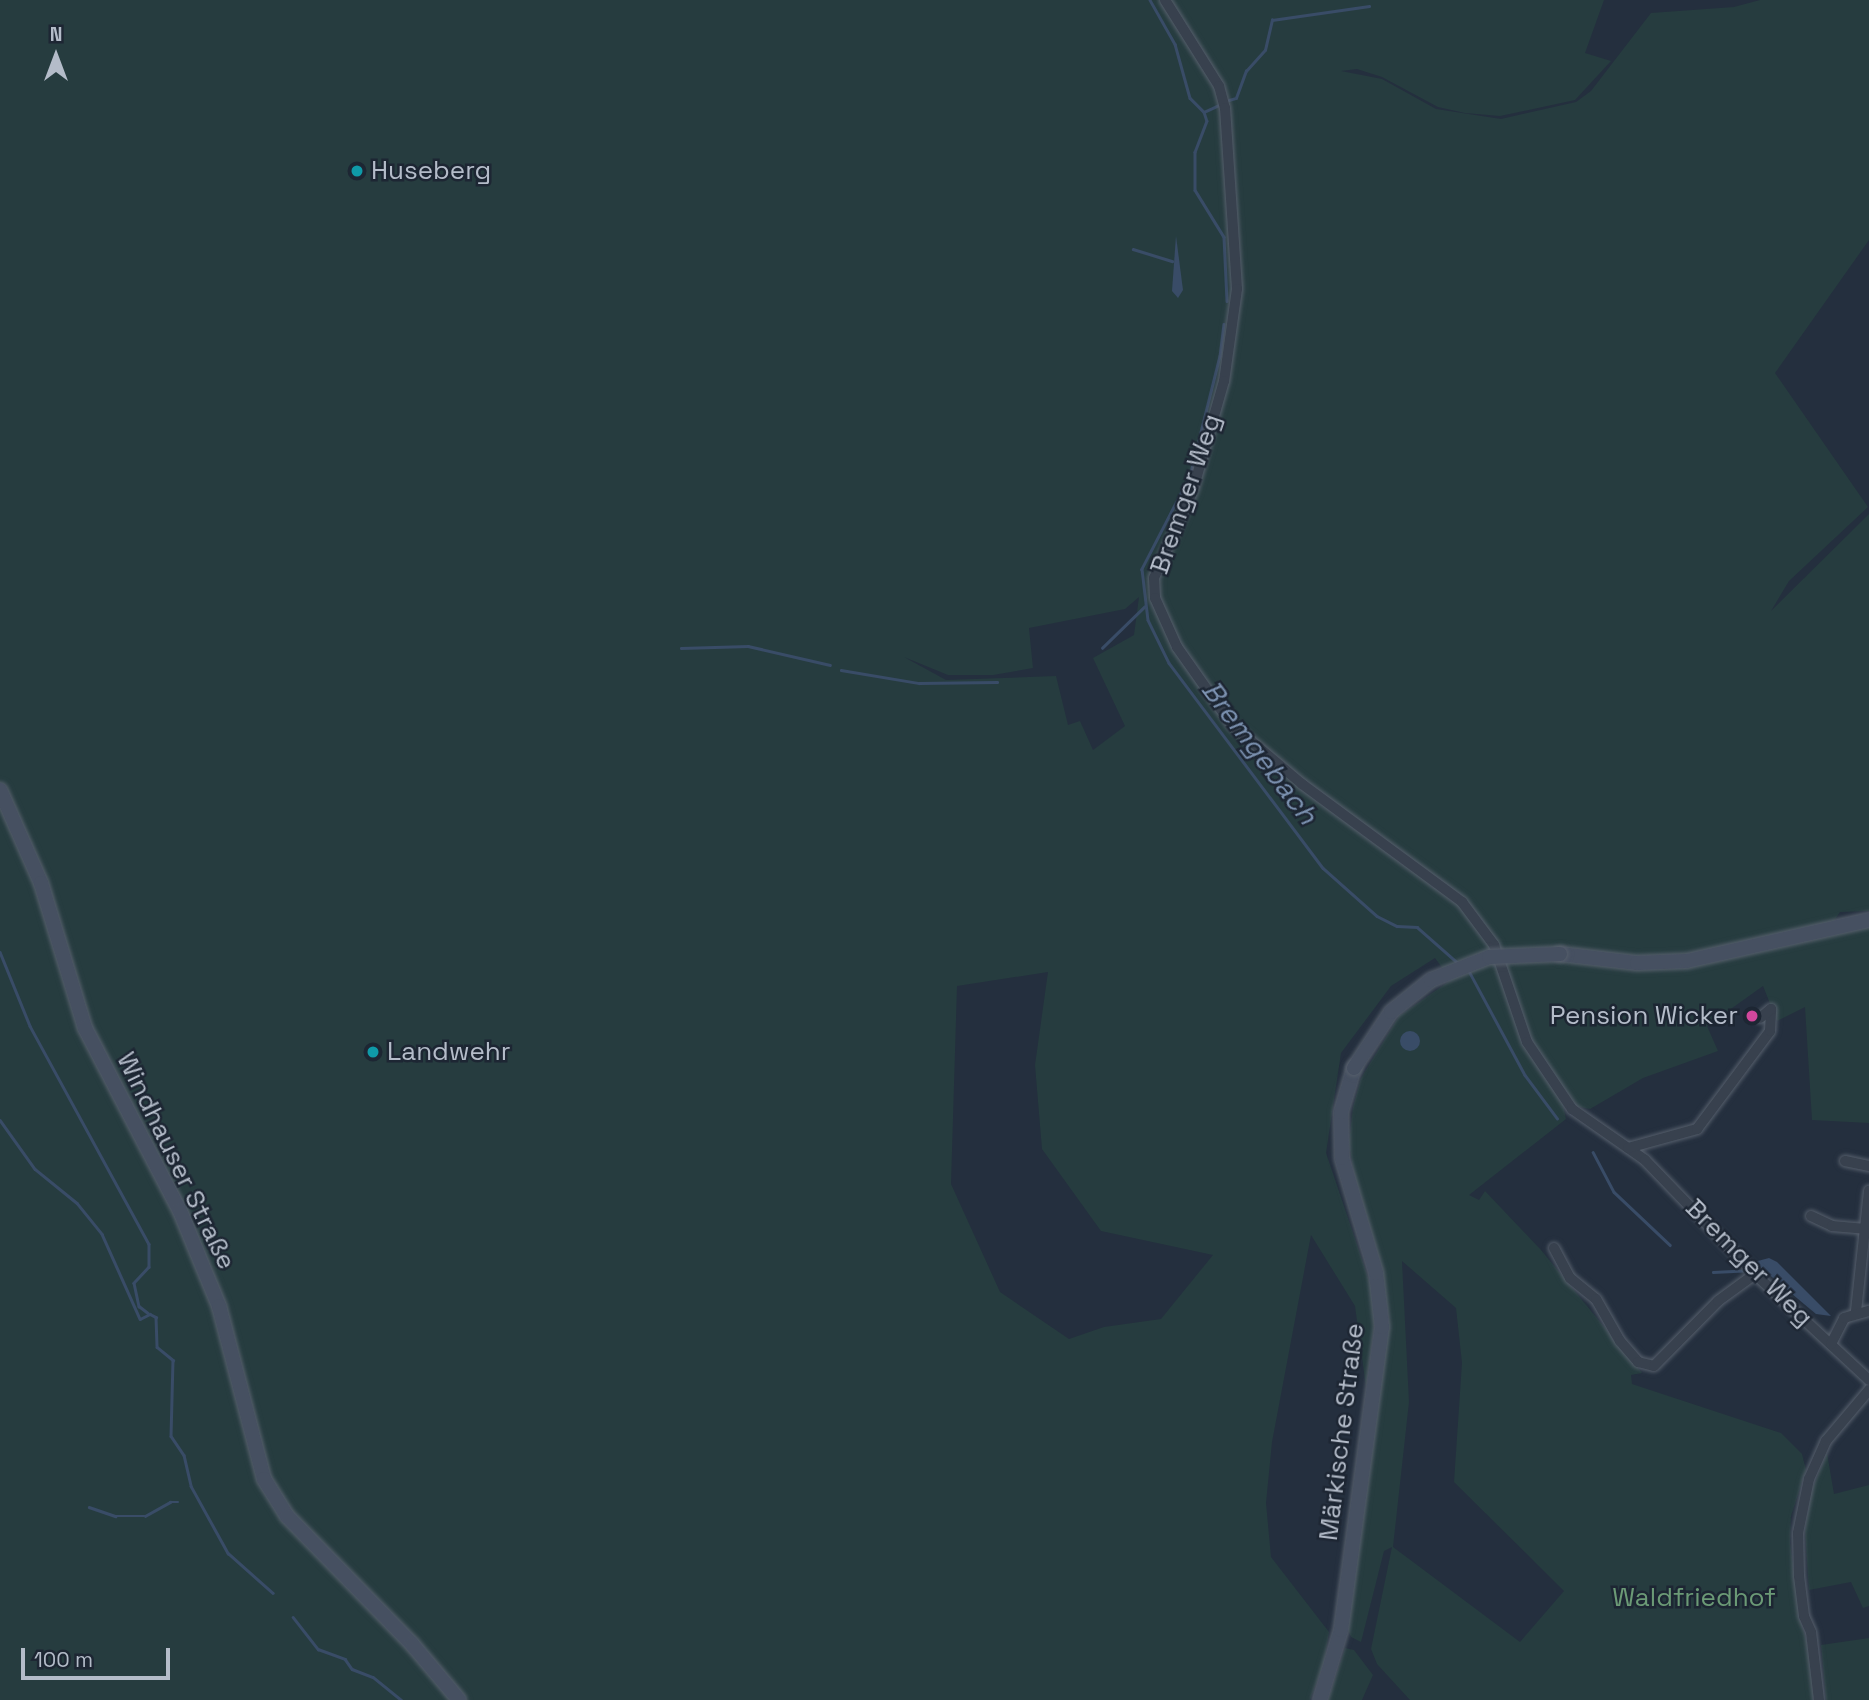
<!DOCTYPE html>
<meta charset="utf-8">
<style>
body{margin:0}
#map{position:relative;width:1869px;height:1700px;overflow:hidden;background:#242f3e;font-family:"Space Grotesk",sans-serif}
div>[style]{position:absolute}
.green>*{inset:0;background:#263c3f}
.water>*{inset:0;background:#394c67}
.round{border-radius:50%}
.stream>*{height:2.5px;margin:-1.25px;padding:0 1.25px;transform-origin:1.25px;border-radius:1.25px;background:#394c67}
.roads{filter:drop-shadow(0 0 2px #565f6c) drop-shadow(0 0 2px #565f6c)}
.street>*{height:10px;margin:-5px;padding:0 5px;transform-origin:5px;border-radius:5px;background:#38414e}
.secondary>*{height:14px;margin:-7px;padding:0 7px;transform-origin:7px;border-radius:7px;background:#465061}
.bridges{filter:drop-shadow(0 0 2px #565f6c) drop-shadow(0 0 2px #565f6c)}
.secondary-bridge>*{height:14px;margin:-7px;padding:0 7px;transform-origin:7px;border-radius:7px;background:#465061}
.dots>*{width:19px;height:19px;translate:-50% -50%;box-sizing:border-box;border:4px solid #1d2633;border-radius:50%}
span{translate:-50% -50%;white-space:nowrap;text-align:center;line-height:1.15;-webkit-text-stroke:5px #1d2633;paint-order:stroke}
.poi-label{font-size:26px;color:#b4bcc9}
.left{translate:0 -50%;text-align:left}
.right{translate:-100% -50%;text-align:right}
.street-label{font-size:26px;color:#b4bcc9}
.park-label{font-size:26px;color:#6b9a76}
.water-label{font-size:28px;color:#7c92b1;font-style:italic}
.north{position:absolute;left:21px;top:21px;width:70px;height:70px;-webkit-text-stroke:5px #1d2633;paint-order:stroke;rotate:0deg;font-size:19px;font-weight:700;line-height:28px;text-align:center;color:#b4bcc9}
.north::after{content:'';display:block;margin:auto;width:24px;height:32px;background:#b4bcc9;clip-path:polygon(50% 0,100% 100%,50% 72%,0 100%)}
.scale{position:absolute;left:21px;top:1648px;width:149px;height:32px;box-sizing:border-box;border:4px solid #b4bcc9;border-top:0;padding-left:9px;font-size:21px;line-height:24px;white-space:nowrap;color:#b4bcc9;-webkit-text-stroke:5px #1d2633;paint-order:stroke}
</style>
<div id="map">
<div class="green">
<div style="clip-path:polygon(evenodd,0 0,1604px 0,1585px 53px,1611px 61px,1575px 100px,1500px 116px,1465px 113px,1438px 107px,1382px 77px,1357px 69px,1341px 71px,1382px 79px,1436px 109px,1501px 119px,1576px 102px,1591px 91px,1651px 13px,1734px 7px,1760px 0,1869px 0,1869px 240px,1775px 373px,1868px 507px,1789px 581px,1771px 611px,1869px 514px,1869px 911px,1840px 912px,1826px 933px,1869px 926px,1869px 1123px,1812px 1120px,1805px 1007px,1777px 1021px,1763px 986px,1707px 1026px,1718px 1051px,1643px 1078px,1590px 1109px,1563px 1104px,1566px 1119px,1469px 1195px,1479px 1200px,1485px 1191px,1541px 1250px,1642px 1373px,1631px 1375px,1632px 1384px,1781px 1433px,1802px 1454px,1806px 1470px,1791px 1516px,1790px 1543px,1801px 1622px,1815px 1669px,1813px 1700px,1410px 1700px,1377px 1664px,1371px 1649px,1392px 1547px,1384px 1551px,1361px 1642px,1351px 1637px,1347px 1627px,1389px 1318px,1381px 1264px,1354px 1174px,1349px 1143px,1353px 1107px,1361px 1078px,1399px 1016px,1451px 980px,1435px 958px,1391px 986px,1341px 1053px,1326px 1153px,1371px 1286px,1375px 1318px,1366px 1387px,1355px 1306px,1311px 1235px,1272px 1442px,1266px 1503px,1271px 1557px,1329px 1632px,1324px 1663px,1310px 1700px,0 1700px,0 0,1139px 597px,1134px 635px,1093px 658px,1125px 726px,1093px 750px,1080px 721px,1068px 725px,1056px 676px,946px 680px,904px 657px,948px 675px,993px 675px,1033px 668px,1029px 628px,1125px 609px,1139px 597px,0 0,1048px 972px,1035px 1065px,1042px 1149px,1101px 1231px,1213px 1255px,1161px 1319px,1104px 1327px,1069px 1339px,1000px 1292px,951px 1184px,957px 986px,1048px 972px,0 0,1402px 1261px,1456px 1308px,1462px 1363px,1454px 1482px,1564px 1591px,1520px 1642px,1393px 1547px,1409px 1402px,1402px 1261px)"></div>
<div style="clip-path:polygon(1827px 1453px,1834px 1494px,1869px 1485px,1869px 1606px,1863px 1608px,1851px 1582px,1809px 1590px,1805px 1531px,1811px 1492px)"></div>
<div style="clip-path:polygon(1869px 1638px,1869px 1700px,1826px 1700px,1821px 1645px)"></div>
<div style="clip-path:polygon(1345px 1648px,1354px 1650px,1373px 1675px,1362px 1700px,1328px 1700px)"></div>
</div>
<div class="water">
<div style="clip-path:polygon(1176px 236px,1183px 290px,1178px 298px,1172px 291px)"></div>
<div class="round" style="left:1400px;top:1031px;width:20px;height:20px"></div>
<div style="clip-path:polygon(1769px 1258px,1777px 1262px,1831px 1316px,1816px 1314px,1754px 1262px)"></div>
</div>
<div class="stream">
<div style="left:1150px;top:0;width:51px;rotate:60.4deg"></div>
<div style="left:1175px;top:44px;width:56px;rotate:74.5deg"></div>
<div style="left:1190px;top:98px;width:20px;rotate:45deg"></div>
<div style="left:1204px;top:112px;width:9px;rotate:72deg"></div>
<div style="left:1207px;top:121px;width:33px;rotate:111deg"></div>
<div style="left:1195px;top:152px;width:38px;rotate:90deg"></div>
<div style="left:1195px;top:190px;width:55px;rotate:58.3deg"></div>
<div style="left:1224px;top:237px;width:64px;rotate:87.3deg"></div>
<div style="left:1229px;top:100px;width:7px;rotate:-16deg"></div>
<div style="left:1236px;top:98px;width:29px;rotate:-70deg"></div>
<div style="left:1246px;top:71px;width:28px;rotate:-48deg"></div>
<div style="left:1265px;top:50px;width:31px;rotate:-77deg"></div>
<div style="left:1272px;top:20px;width:98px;rotate:-8.2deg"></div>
<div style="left:1204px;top:112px;width:17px;rotate:-25deg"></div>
<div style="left:1133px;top:249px;width:41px;rotate:17.1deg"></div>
<div style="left:1224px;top:324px;width:32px;rotate:97deg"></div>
<div style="left:1220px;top:356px;width:124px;rotate:104deg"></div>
<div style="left:1190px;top:476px;width:105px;rotate:117.3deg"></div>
<div style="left:1142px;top:569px;width:51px;rotate:83.3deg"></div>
<div style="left:1148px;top:620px;width:48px;rotate:64deg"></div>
<div style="left:1169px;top:663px;width:256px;rotate:53.1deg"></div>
<div style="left:1323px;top:868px;width:72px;rotate:41.6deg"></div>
<div style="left:1377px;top:916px;width:22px;rotate:27deg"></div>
<div style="left:1397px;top:926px;width:20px;rotate:3deg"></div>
<div style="left:1417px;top:927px;width:55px;rotate:41.3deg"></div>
<div style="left:681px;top:648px;width:67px;rotate:-1.7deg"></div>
<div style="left:748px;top:646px;width:84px;rotate:13deg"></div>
<div style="left:1102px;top:648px;width:59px;rotate:-44.3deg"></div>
<div style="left:841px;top:670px;width:79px;rotate:9.5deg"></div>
<div style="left:919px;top:683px;width:78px;rotate:-0.7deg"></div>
<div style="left:0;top:952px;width:80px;rotate:67.9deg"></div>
<div style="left:30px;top:1026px;width:248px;rotate:61.4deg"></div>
<div style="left:149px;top:1244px;width:23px;rotate:90deg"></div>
<div style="left:149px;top:1267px;width:22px;rotate:133deg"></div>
<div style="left:134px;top:1283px;width:24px;rotate:78deg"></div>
<div style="left:139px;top:1306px;width:11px;rotate:38deg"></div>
<div style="left:1469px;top:971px;width:118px;rotate:61.7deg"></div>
<div style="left:1525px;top:1075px;width:54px;rotate:53.3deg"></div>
<div style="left:0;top:1120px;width:60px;rotate:54.5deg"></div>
<div style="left:35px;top:1169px;width:54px;rotate:39deg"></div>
<div style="left:77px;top:1203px;width:40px;rotate:51deg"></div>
<div style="left:102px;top:1234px;width:93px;rotate:65.9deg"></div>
<div style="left:140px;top:1319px;width:11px;rotate:-27deg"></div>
<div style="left:150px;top:1314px;width:7px;rotate:27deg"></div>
<div style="left:156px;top:1317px;width:30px;rotate:88deg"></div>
<div style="left:157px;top:1347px;width:21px;rotate:39deg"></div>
<div style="left:173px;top:1360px;width:76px;rotate:91.5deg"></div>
<div style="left:171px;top:1436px;width:23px;rotate:56deg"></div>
<div style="left:184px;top:1455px;width:32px;rotate:77deg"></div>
<div style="left:191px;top:1486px;width:77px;rotate:61.1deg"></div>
<div style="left:228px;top:1553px;width:60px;rotate:41.6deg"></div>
<div style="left:1593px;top:1152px;width:45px;rotate:62.3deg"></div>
<div style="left:1614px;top:1192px;width:77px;rotate:43.4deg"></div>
<div style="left:1713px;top:1272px;width:35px;rotate:-3deg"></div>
<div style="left:89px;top:1507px;width:28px;rotate:19deg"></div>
<div style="left:115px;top:1516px;width:30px"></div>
<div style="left:145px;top:1516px;width:29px;rotate:-29deg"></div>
<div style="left:170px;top:1502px;width:8px"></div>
<div style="left:293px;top:1617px;width:41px;rotate:52deg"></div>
<div style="left:318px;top:1649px;width:29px;rotate:20deg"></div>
<div style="left:345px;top:1659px;width:12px;rotate:55deg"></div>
<div style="left:352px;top:1669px;width:22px;rotate:21deg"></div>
<div style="left:373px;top:1677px;width:36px;rotate:39deg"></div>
</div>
<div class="roads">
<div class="street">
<div style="left:1165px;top:0;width:102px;rotate:57.9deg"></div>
<div style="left:1219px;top:86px;width:23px;rotate:75deg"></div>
<div style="left:1225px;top:108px;width:181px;rotate:86.2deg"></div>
<div style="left:1237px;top:289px;width:93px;rotate:98deg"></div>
<div style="left:1224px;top:381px;width:113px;rotate:105.9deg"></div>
<div style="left:1193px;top:490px;width:96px;rotate:113.9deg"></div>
<div style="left:1154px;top:578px;width:20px;rotate:87deg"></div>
<div style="left:1155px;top:598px;width:54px;rotate:65.8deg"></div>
<div style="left:1177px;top:647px;width:95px;rotate:54.8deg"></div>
<div style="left:1232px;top:725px;width:92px;rotate:40.1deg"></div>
<div style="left:1302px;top:784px;width:199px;rotate:36.4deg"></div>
<div style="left:1462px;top:902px;width:54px;rotate:53.3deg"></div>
<div style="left:1494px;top:945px;width:102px;rotate:71.2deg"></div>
<div style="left:1527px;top:1042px;width:81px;rotate:56.1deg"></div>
<div style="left:1572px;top:1109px;width:89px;rotate:34.9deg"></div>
<div style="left:1645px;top:1160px;width:158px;rotate:46deg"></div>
<div style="left:1755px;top:1274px;width:156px;rotate:42.9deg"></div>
<div style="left:1628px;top:1148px;width:72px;rotate:-15.4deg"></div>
<div style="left:1697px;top:1129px;width:122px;rotate:-53.3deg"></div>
<div style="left:1770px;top:1031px;width:22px;rotate:-87deg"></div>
<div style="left:1771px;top:1009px;width:14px;rotate:141deg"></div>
<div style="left:1845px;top:1161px;width:25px;rotate:12deg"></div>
<div style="left:1811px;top:1216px;width:23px;rotate:25deg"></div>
<div style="left:1832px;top:1226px;width:33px;rotate:5deg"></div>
<div style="left:1554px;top:1248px;width:34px;rotate:62deg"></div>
<div style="left:1570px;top:1278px;width:33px;rotate:39deg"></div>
<div style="left:1596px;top:1299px;width:48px;rotate:60.3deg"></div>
<div style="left:1620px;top:1341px;width:28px;rotate:49deg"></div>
<div style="left:1638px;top:1362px;width:16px;rotate:14deg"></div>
<div style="left:1654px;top:1366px;width:91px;rotate:-45.4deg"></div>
<div style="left:1718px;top:1301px;width:46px;rotate:-36.1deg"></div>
<div style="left:1856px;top:1311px;width:121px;rotate:-83.8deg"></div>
<div style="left:1831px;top:1344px;width:29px;rotate:-63deg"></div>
<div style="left:1844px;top:1318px;width:26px;rotate:-16deg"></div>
<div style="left:1819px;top:1700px;width:68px;rotate:-96.7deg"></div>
<div style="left:1811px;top:1632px;width:17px;rotate:-114deg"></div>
<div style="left:1804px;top:1616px;width:40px;rotate:-97.1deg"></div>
<div style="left:1799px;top:1576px;width:43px;rotate:-91.3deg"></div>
<div style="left:1798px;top:1533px;width:55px;rotate:-78.5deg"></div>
<div style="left:1809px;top:1479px;width:42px;rotate:-65.9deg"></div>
<div style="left:1826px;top:1441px;width:67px;rotate:-49.9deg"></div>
</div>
<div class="secondary">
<div style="left:0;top:790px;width:102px;rotate:66.2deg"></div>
<div style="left:41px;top:883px;width:152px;rotate:73.1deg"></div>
<div style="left:85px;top:1028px;width:206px;rotate:62.6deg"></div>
<div style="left:180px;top:1211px;width:103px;rotate:67.7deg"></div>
<div style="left:219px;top:1306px;width:179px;rotate:75.4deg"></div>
<div style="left:264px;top:1479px;width:44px;rotate:58.1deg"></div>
<div style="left:287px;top:1516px;width:179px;rotate:45.7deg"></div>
<div style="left:412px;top:1644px;width:73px;rotate:50deg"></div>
<div style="left:1560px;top:954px;width:78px;rotate:6.7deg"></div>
<div style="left:1637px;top:963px;width:50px;rotate:-2.3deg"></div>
<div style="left:1687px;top:961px;width:187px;rotate:-12.7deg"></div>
<div style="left:1320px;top:1700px;width:73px;rotate:-73.3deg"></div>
<div style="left:1341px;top:1630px;width:306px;rotate:-82.3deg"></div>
<div style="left:1382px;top:1327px;width:54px;rotate:-96.3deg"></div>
<div style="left:1376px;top:1273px;width:120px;rotate:-106.5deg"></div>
<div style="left:1342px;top:1158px;width:46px;rotate:-91.2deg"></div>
<div style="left:1341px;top:1112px;width:46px;rotate:-73.5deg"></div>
</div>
</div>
<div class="bridges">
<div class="secondary-bridge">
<div style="left:1354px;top:1068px;width:67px;rotate:-56.5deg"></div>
<div style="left:1391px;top:1012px;width:51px;rotate:-38.7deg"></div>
<div style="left:1431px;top:980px;width:62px;rotate:-21.6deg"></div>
<div style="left:1489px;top:957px;width:71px;rotate:-2.4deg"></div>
</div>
</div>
<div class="dots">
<div style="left:357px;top:171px;background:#0f9aa8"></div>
<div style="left:1752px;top:1016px;background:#d1479c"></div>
<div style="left:373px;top:1052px;background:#0f9aa8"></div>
</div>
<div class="poi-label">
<span class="left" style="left:371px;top:171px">Huseberg</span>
<span class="right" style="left:1738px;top:1016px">Pension Wicker</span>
<span class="left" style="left:387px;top:1052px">Landwehr</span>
</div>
<div class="street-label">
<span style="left:1186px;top:494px;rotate:-71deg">Bremger Weg</span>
<span style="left:176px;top:1161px;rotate:64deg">Windhauser Straße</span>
<span style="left:1749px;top:1263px;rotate:45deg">Bremger Weg</span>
<span style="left:1342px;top:1432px;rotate:-83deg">Märkische Straße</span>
</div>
<div class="park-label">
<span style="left:1694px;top:1598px">Waldfriedhof</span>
</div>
<div class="water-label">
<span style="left:1260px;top:752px;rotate:53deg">Bremgebach</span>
</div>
<div class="north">N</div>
<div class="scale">100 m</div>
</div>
